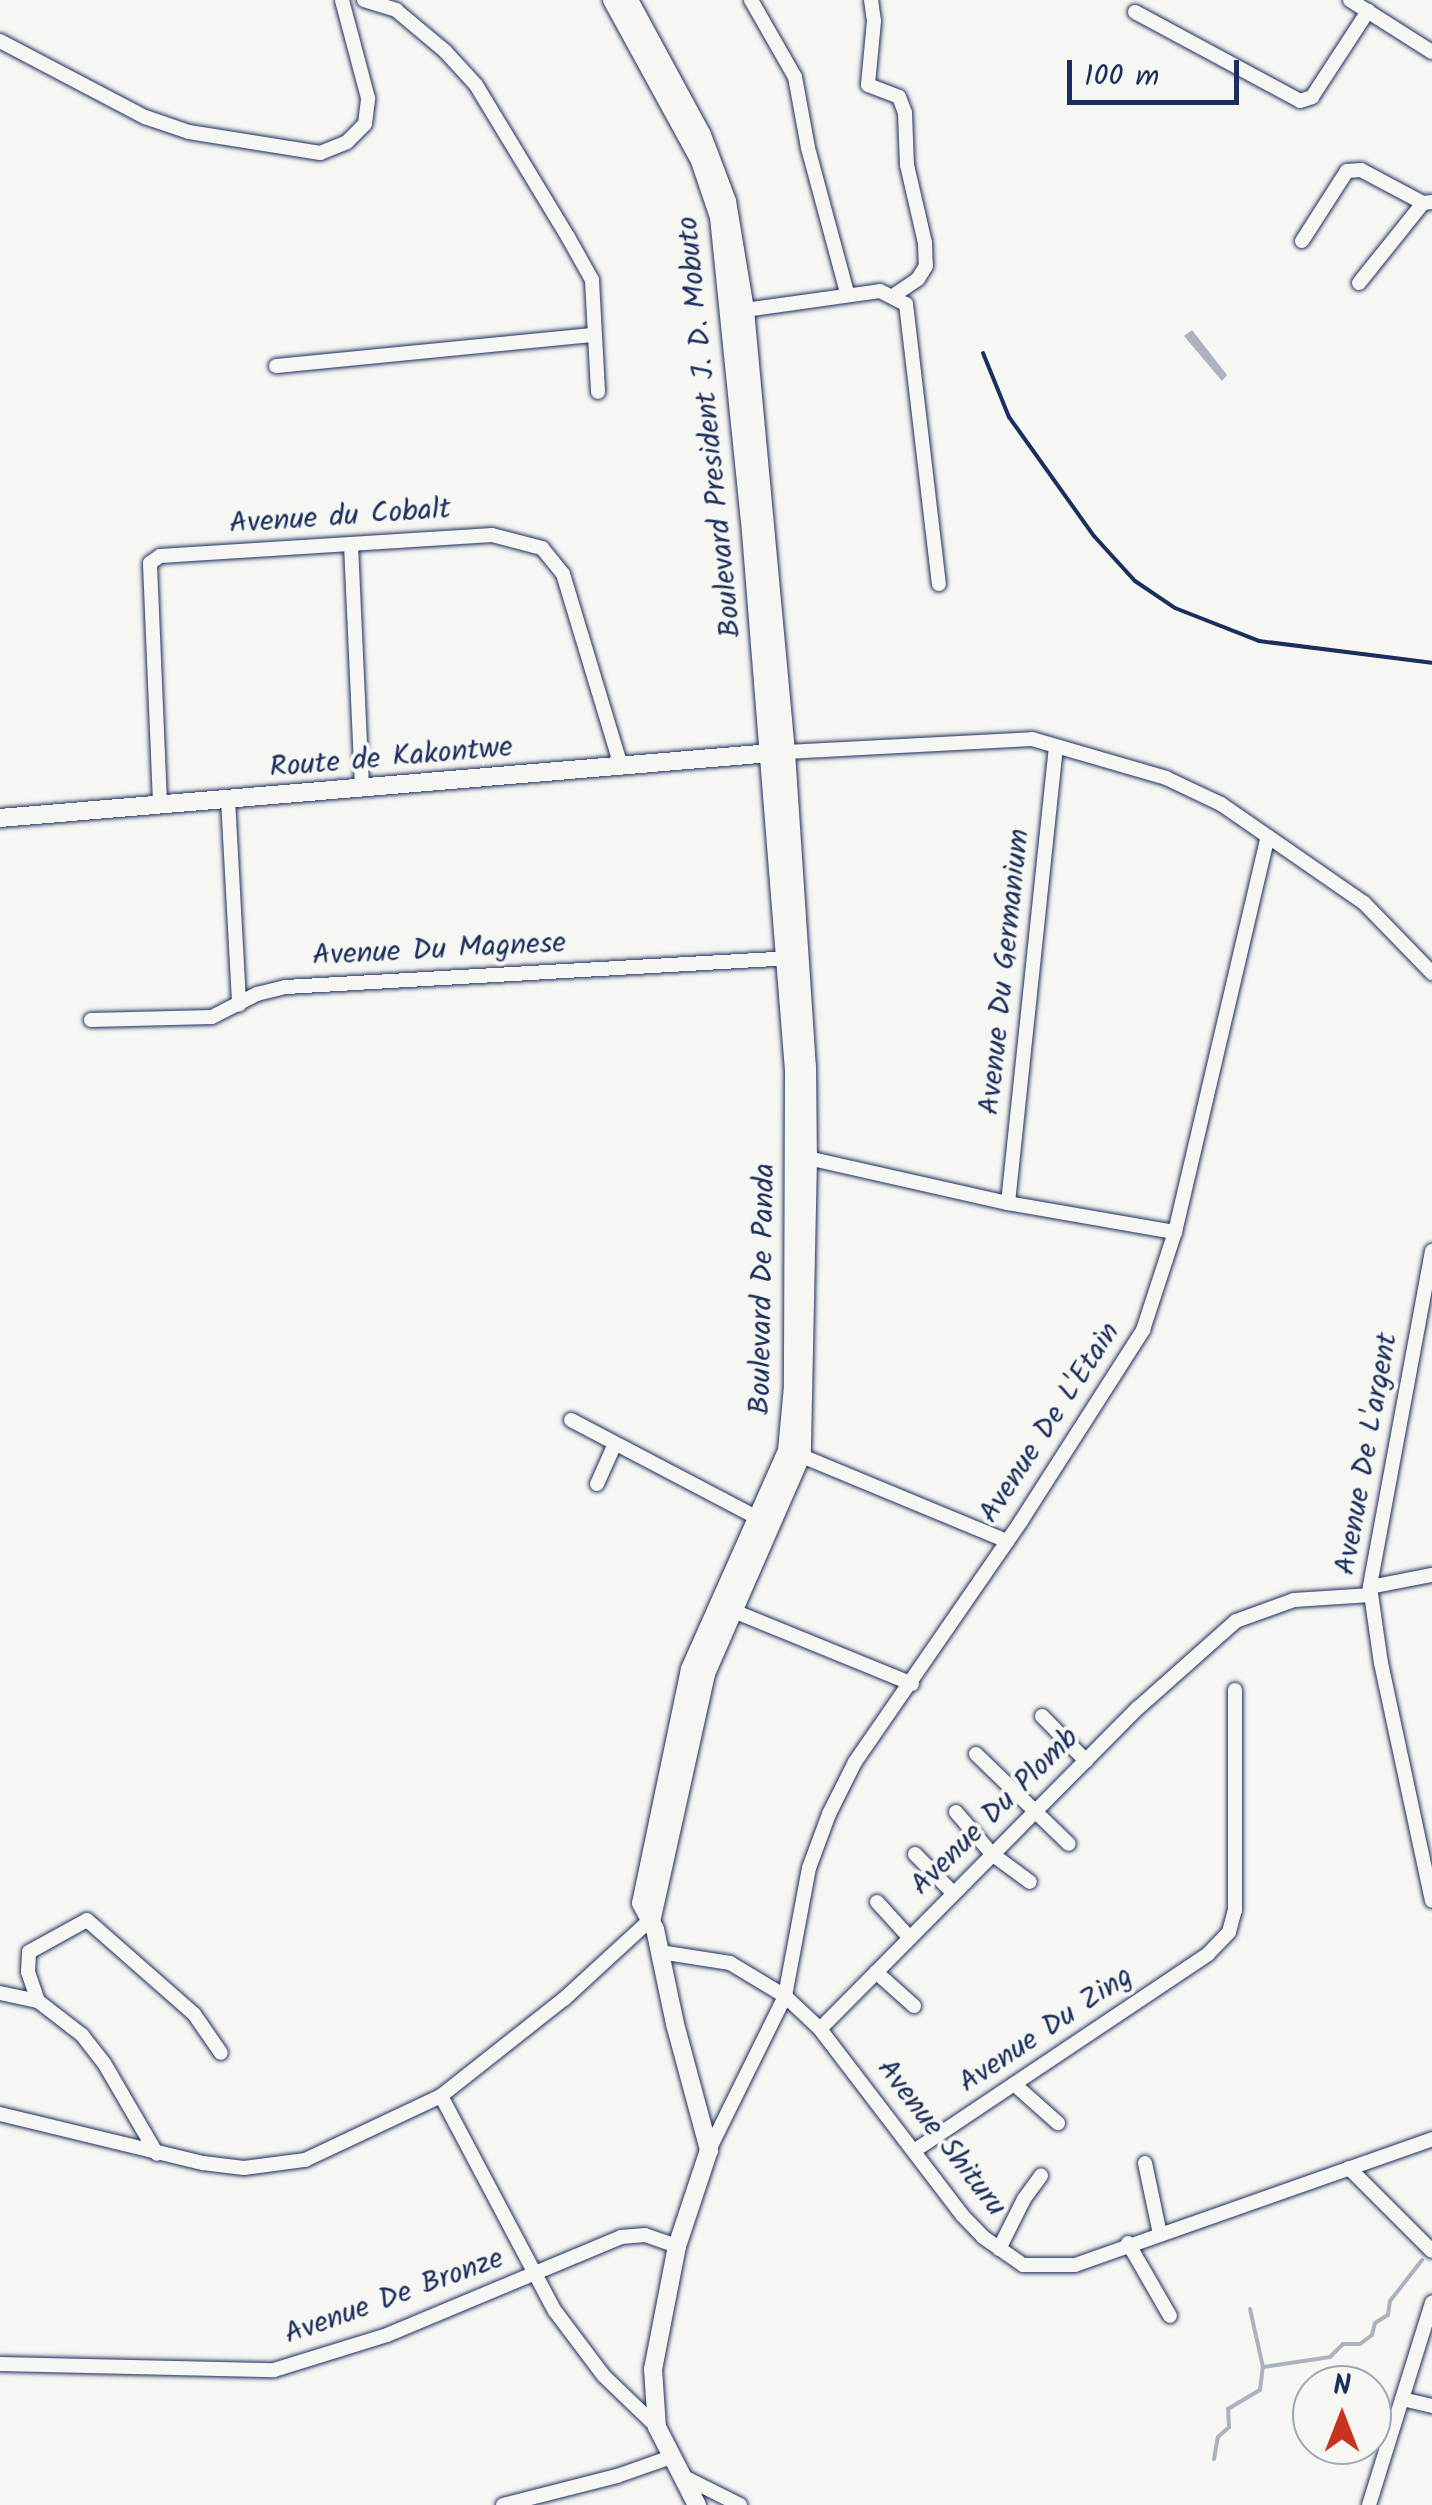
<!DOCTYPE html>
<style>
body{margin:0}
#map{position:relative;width:1432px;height:2505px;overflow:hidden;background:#f6f6f2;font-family:Kalam,sans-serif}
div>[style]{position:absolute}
.water>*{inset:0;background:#abb2c0}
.stream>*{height:4px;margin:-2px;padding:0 2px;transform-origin:2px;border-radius:2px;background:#abb2c0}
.roads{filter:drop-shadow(0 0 2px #1b2f5e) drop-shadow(0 0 2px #1b2f5e)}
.minor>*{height:14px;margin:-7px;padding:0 7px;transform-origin:7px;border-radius:7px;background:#f6f6f2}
.tertiary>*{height:18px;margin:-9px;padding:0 9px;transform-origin:9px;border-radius:9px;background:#f6f6f2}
.rail>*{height:4px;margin:-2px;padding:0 2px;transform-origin:2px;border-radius:2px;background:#1b2f5e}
span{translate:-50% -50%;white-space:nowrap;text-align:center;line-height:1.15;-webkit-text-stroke:8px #f6f6f2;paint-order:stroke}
.street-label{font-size:30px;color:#1b2f5e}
.north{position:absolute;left:1292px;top:2365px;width:100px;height:100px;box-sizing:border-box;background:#f6f6f2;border:2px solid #9ea6b7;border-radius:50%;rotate:0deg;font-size:28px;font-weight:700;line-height:40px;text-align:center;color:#1b2f5e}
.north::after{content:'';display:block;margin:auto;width:35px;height:45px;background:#c8321e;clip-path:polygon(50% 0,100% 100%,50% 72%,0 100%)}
.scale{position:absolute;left:1067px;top:60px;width:172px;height:45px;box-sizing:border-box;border:5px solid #1b2f5e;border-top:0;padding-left:12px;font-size:30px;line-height:35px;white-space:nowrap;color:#1b2f5e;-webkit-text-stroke:8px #f6f6f2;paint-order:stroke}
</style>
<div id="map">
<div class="water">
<div style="clip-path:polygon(1192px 330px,1227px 375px,1222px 381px,1184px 336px)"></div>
</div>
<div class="stream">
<div style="left:1250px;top:2309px;width:59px;rotate:77.4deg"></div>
<div style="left:1214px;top:2459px;width:22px;rotate:-80deg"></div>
<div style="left:1218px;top:2437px;width:15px;rotate:-42deg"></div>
<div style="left:1229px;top:2427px;width:18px;rotate:-93deg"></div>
<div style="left:1228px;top:2409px;width:37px;rotate:-31deg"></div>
<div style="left:1260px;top:2390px;width:23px;rotate:-83deg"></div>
<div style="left:1263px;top:2367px;width:68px;rotate:-8.5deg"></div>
<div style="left:1330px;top:2357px;width:18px;rotate:-45deg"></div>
<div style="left:1343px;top:2344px;width:17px"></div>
<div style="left:1360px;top:2344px;width:15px;rotate:-37deg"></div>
<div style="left:1372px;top:2335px;width:12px;rotate:-76deg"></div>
<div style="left:1375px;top:2323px;width:15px;rotate:-32deg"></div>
<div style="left:1388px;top:2315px;width:14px;rotate:-82deg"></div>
<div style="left:1390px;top:2301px;width:52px;rotate:-52deg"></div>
</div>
<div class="roads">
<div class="minor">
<div style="left:364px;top:0;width:34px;rotate:17deg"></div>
<div style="left:396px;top:10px;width:64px;rotate:39.9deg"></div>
<div style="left:445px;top:51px;width:46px;rotate:47.6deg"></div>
<div style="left:476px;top:85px;width:178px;rotate:58.8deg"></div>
<div style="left:568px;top:237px;width:49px;rotate:60.8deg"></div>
<div style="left:592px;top:280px;width:112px;rotate:86.9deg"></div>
<div style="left:751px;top:0;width:89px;rotate:60.3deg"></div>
<div style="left:795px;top:77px;width:72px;rotate:79.6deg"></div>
<div style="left:808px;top:148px;width:150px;rotate:74.9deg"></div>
<div style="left:871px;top:0;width:21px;rotate:82deg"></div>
<div style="left:874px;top:21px;width:64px;rotate:95.4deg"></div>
<div style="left:868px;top:85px;width:33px;rotate:21deg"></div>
<div style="left:899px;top:97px;width:17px;rotate:69deg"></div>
<div style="left:905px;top:113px;width:52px;rotate:87.8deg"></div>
<div style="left:907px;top:165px;width:80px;rotate:77deg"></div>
<div style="left:925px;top:243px;width:23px;rotate:88deg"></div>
<div style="left:926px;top:266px;width:15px;rotate:122deg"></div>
<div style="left:918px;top:279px;width:29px;rotate:146deg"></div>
<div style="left:1350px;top:0;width:97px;rotate:32.4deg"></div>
<div style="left:1135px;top:12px;width:187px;rotate:28.3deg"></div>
<div style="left:1300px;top:101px;width:13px;rotate:-18deg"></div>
<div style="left:1312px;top:97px;width:103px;rotate:-56.9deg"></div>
<div style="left:0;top:41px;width:164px;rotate:27.7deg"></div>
<div style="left:145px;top:117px;width:46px;rotate:18.8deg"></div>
<div style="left:189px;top:132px;width:133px;rotate:9.1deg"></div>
<div style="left:320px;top:153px;width:29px;rotate:-22deg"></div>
<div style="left:347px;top:142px;width:25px;rotate:-45deg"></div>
<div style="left:365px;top:124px;width:26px;rotate:-83deg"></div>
<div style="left:368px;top:98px;width:101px;rotate:-104.9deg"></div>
<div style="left:1302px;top:241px;width:83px;rotate:-57.3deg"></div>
<div style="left:1347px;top:171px;width:14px;rotate:-4deg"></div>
<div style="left:1361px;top:170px;width:70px;rotate:28deg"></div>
<div style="left:1423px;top:203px;width:9px;rotate:-6deg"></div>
<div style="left:1359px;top:283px;width:102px;rotate:-51.3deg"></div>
<div style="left:745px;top:310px;width:136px;rotate:-8deg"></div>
<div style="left:880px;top:291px;width:29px;rotate:27deg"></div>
<div style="left:906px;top:304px;width:282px;rotate:83.3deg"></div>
<div style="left:276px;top:366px;width:318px;rotate:-5.6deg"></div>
<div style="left:351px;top:545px;width:244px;rotate:87.4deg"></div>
<div style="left:786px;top:752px;width:246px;rotate:-3deg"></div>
<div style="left:1032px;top:739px;width:140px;rotate:16.2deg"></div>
<div style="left:1166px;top:778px;width:61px;rotate:25.3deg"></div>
<div style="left:1221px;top:804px;width:174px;rotate:34.7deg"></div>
<div style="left:1364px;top:903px;width:98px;rotate:45.8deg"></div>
<div style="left:228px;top:799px;width:206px;rotate:86.9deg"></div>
<div style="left:160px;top:803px;width:240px;rotate:-92.4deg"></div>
<div style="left:150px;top:563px;width:12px;rotate:-35deg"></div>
<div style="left:160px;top:556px;width:333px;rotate:-3.6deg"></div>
<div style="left:492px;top:535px;width:52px;rotate:14.6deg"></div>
<div style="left:542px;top:548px;width:33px;rotate:51deg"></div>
<div style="left:563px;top:574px;width:197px;rotate:73.2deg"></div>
<div style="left:91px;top:1020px;width:121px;rotate:-1.4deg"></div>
<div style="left:212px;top:1017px;width:51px;rotate:-27.1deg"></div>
<div style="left:257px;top:994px;width:30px;rotate:-14deg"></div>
<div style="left:286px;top:987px;width:507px;rotate:-3.28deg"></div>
<div style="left:799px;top:1156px;width:214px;rotate:12.7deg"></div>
<div style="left:1008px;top:1203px;width:169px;rotate:9.9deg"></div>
<div style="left:1008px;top:1203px;width:459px;rotate:-84deg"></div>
<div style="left:1432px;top:1251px;width:342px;rotate:100.5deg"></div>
<div style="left:1370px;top:1587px;width:77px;rotate:81.8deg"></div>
<div style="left:1381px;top:1663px;width:243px;rotate:77.9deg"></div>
<div style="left:571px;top:1420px;width:219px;rotate:27.7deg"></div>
<div style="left:792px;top:1452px;width:233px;rotate:22.5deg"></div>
<div style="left:597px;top:1484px;width:42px;rotate:-65.9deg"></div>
<div style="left:1370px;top:1587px;width:63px;rotate:-11deg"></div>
<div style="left:726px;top:1608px;width:201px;rotate:22.2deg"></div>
<div style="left:1042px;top:1716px;width:63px;rotate:45.6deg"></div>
<div style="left:976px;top:1754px;width:129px;rotate:44.1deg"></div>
<div style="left:956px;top:1812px;width:55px;rotate:49.4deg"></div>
<div style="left:992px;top:1854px;width:47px;rotate:36.4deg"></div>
<div style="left:915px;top:1854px;width:54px;rotate:45.7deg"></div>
<div style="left:877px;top:1902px;width:47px;rotate:47.6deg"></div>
<div style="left:660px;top:1952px;width:71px;rotate:8.9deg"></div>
<div style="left:730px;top:1963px;width:64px;rotate:31deg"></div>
<div style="left:785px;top:1996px;width:48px;rotate:43.3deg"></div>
<div style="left:820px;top:2029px;width:235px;rotate:52.6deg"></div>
<div style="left:963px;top:2216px;width:29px;rotate:46deg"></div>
<div style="left:983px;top:2237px;width:49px;rotate:35deg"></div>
<div style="left:1023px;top:2265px;width:52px"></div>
<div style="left:1075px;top:2265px;width:379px;rotate:-19.4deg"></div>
<div style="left:876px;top:1972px;width:51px;rotate:41.8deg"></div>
<div style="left:0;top:1993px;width:39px;rotate:12deg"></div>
<div style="left:38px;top:2001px;width:56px;rotate:37.7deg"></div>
<div style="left:82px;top:2035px;width:36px;rotate:52deg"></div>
<div style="left:104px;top:2063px;width:105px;rotate:59.8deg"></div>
<div style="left:38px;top:2001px;width:31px;rotate:-109deg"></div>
<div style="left:28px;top:1972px;width:20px;rotate:-87deg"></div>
<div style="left:29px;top:1952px;width:66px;rotate:-28.9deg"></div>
<div style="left:87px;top:1920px;width:142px;rotate:41.3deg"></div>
<div style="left:194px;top:2014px;width:47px;rotate:55.3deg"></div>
<div style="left:820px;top:2029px;width:452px;rotate:-45.3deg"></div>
<div style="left:1138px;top:1708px;width:131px;rotate:-41.6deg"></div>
<div style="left:1236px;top:1621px;width:62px;rotate:-19.9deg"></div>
<div style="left:1294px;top:1600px;width:77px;rotate:-3.7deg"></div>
<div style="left:1014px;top:2084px;width:59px;rotate:41.6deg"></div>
<div style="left:441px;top:2096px;width:243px;rotate:62.1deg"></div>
<div style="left:555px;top:2311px;width:81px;rotate:53deg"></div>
<div style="left:604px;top:2376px;width:74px;rotate:43.9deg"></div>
<div style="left:0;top:2114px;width:209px;rotate:13.6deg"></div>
<div style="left:203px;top:2163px;width:41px;rotate:7deg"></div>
<div style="left:244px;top:2168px;width:62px;rotate:-7.5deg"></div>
<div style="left:305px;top:2160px;width:150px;rotate:-25.2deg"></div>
<div style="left:441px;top:2096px;width:157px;rotate:-38.3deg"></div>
<div style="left:564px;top:1999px;width:120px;rotate:-42.6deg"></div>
<div style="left:709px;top:2150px;width:172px;rotate:-63.7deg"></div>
<div style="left:785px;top:1996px;width:130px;rotate:-79.4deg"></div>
<div style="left:809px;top:1868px;width:58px;rotate:-69.7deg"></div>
<div style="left:829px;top:1814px;width:58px;rotate:-63.4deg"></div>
<div style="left:855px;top:1762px;width:293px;rotate:-55.4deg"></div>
<div style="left:1021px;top:1521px;width:227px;rotate:-57.4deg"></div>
<div style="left:1143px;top:1330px;width:103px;rotate:-71.9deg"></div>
<div style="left:1175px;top:1232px;width:406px;rotate:-76.8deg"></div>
<div style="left:914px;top:2151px;width:354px;rotate:-33.8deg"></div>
<div style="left:1208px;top:1954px;width:30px;rotate:-46deg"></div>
<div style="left:1229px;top:1932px;width:23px;rotate:-75deg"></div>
<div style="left:1235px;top:1910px;width:220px;rotate:-90deg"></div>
<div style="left:1145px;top:2163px;width:73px;rotate:78.1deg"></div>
<div style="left:1349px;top:2168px;width:117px;rotate:45deg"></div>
<div style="left:1128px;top:2243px;width:84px;rotate:60.1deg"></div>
<div style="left:999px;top:2249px;width:56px;rotate:-63.4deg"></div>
<div style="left:1024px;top:2199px;width:29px;rotate:-54deg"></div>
<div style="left:0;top:2364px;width:274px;rotate:1.3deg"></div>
<div style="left:274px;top:2370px;width:118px;rotate:-17.2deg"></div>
<div style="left:387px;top:2335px;width:254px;rotate:-22.7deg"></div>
<div style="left:621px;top:2237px;width:24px;rotate:-5deg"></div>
<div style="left:645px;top:2235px;width:34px;rotate:19deg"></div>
<div style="left:1402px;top:2399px;width:31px;rotate:13deg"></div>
<div style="left:682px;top:2476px;width:65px;rotate:26.6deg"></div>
<div style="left:503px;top:2505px;width:118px;rotate:-14.3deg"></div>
<div style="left:617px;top:2476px;width:57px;rotate:-19.4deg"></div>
<div style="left:1369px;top:2505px;width:212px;rotate:-72.7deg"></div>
</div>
<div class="tertiary">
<div style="left:612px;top:0;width:183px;rotate:61.3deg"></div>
<div style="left:700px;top:161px;width:59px;rotate:71.3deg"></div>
<div style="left:719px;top:217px;width:305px;rotate:84.2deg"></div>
<div style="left:750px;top:520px;width:553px;rotate:85.43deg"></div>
<div style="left:794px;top:1071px;width:315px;rotate:90.2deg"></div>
<div style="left:793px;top:1386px;width:65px;rotate:95.3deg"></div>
<div style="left:787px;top:1451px;width:239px;rotate:114deg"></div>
<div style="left:690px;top:1669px;width:239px;rotate:101.8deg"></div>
<div style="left:641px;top:1903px;width:30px;rotate:62deg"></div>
<div style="left:655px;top:1929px;width:97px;rotate:78.1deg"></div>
<div style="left:675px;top:2024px;width:131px;rotate:74.9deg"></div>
<div style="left:709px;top:2150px;width:101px;rotate:108.4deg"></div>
<div style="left:677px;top:2246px;width:125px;rotate:101deg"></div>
<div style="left:653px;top:2369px;width:58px;rotate:86.1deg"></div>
<div style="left:657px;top:2427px;width:88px;rotate:62.9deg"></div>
<div style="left:629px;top:0;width:153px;rotate:61.6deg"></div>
<div style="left:702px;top:135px;width:71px;rotate:69.3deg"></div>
<div style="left:727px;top:201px;width:110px;rotate:80.6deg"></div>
<div style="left:745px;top:310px;width:444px;rotate:84.7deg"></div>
<div style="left:786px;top:752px;width:315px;rotate:86.2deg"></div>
<div style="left:807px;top:1066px;width:92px;rotate:89.4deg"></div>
<div style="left:808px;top:1158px;width:296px;rotate:91.2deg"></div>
<div style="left:802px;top:1454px;width:240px;rotate:113.6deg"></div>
<div style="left:706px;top:1674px;width:250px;rotate:102.5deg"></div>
<div style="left:0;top:818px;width:785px;rotate:-4.82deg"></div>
</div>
</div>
<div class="rail">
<div style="left:983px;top:353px;width:69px;rotate:67.9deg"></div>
<div style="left:1009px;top:417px;width:146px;rotate:54.5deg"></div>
<div style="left:1094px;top:536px;width:61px;rotate:47.7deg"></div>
<div style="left:1135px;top:581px;width:48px;rotate:34deg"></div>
<div style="left:1175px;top:608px;width:90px;rotate:21.4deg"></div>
<div style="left:1259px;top:641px;width:174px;rotate:7.2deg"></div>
</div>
<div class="street-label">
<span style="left:710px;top:427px;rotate:-96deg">Boulevard President J. D. Mobuto</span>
<span style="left:340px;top:517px;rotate:-4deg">Avenue du Cobalt</span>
<span style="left:391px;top:758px;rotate:-5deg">Route de Kakontwe</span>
<span style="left:439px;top:950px;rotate:-3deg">Avenue Du Magnese</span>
<span style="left:1005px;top:972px;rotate:-84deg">Avenue Du Germanium</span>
<span style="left:763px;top:1289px;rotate:-89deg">Boulevard De Panda</span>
<span style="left:1050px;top:1423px;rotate:-57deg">Avenue De L'Etain</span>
<span style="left:1367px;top:1454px;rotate:-80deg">Avenue De L'argent</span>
<span style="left:995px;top:1812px;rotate:-45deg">Avenue Du Plomb</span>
<span style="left:1046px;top:2030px;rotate:-34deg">Avenue Du Zing</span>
<span style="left:941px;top:2138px;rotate:52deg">Avenue Shituru</span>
<span style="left:394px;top:2297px;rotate:-20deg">Avenue De Bronze</span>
</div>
<div class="north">N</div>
<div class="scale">100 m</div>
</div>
